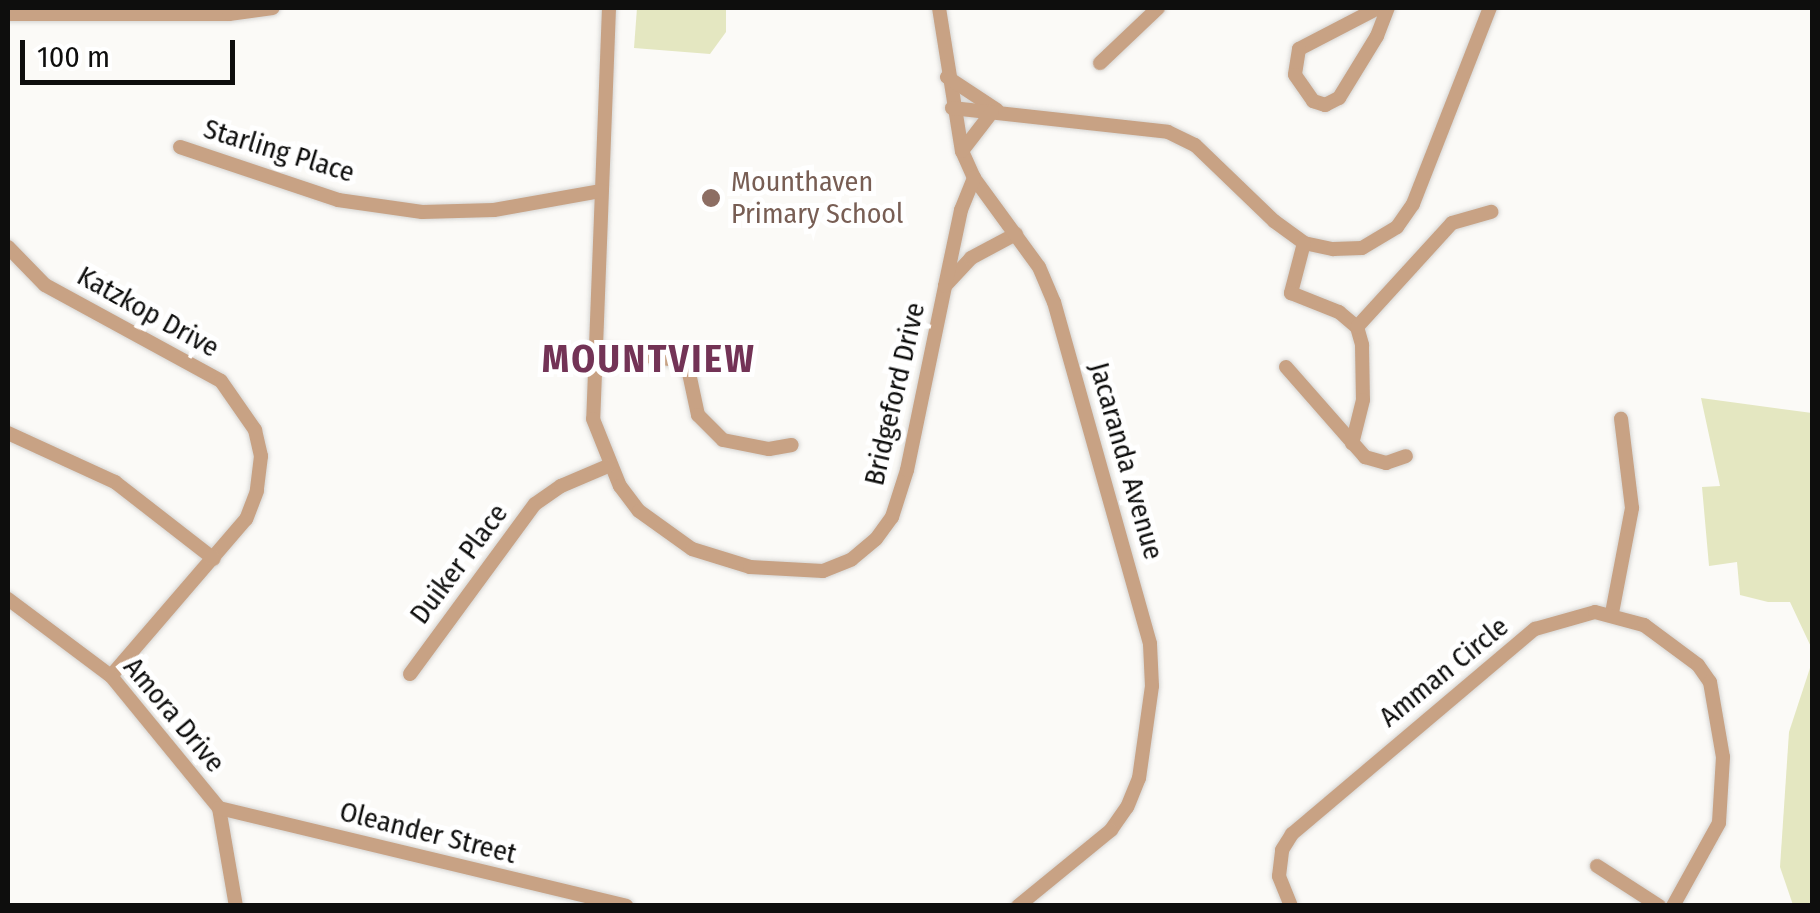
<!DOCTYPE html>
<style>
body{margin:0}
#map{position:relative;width:1820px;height:913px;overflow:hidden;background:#fbfaf7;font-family:"Fira Sans Condensed",sans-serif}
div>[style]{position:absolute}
.green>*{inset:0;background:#e4e7c1}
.roads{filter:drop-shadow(0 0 2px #d5d4d2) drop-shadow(0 0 2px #d5d4d2)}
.minor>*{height:14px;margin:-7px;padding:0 7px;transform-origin:7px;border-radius:7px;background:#c8a284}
.dots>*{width:28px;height:28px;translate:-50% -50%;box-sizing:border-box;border:5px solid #fff;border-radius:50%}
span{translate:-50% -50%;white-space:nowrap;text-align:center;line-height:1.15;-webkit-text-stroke:10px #fff;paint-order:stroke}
.street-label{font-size:28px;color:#0e0e0d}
.education-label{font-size:28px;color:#785e54}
.left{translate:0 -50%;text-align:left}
.district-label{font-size:38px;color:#733356;font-weight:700;letter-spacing:2.5px}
.frame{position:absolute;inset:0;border:10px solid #0e0e0d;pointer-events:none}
.scale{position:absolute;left:20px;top:40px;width:215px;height:45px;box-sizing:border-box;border:5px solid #0e0e0d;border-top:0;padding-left:12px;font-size:30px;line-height:35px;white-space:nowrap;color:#0e0e0d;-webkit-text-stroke:8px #fff;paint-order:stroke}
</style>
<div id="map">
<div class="green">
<div style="clip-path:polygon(637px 8px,726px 8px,726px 32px,710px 54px,634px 48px)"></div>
<div style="clip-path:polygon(1701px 398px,1812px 413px,1812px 649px,1790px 602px,1768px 602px,1740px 595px,1737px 562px,1709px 566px,1702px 487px,1720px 486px)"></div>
<div style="clip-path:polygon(1812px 662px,1812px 905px,1793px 905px,1780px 867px,1789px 732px)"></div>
</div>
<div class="roads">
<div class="minor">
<div style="left:609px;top:8px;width:411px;rotate:92.2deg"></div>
<div style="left:593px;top:419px;width:72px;rotate:68.1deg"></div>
<div style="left:620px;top:486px;width:31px;rotate:53deg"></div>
<div style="left:639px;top:511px;width:65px;rotate:35.6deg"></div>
<div style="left:692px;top:549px;width:61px;rotate:17.2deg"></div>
<div style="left:750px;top:567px;width:73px;rotate:3.1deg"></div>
<div style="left:823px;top:571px;width:31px;rotate:-22deg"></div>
<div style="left:852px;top:559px;width:31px;rotate:-40deg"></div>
<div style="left:876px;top:539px;width:27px;rotate:-54deg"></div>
<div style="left:892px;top:517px;width:49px;rotate:-72.3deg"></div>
<div style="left:907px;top:470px;width:188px;rotate:-78.3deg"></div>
<div style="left:945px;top:286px;width:38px;rotate:-47deg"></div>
<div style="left:971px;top:258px;width:51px;rotate:-28.1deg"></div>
<div style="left:939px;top:8px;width:145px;rotate:80.9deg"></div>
<div style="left:962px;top:151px;width:30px;rotate:66deg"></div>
<div style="left:974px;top:178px;width:110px;rotate:53.9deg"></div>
<div style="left:1039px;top:267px;width:38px;rotate:67deg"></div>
<div style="left:1054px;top:302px;width:355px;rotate:74.3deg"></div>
<div style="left:1150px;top:644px;width:42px;rotate:87.3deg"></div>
<div style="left:1152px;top:686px;width:93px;rotate:98deg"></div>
<div style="left:1139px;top:778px;width:31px;rotate:112deg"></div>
<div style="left:1127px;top:807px;width:28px;rotate:125deg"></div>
<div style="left:1111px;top:830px;width:120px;rotate:140.7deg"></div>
<div style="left:1378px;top:8px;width:89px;rotate:152.6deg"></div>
<div style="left:1299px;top:49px;width:26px;rotate:99deg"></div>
<div style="left:1295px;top:75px;width:32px;rotate:55deg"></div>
<div style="left:1313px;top:101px;width:13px;rotate:18deg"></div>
<div style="left:1325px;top:105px;width:16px;rotate:-27deg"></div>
<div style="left:1339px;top:98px;width:73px;rotate:-58.5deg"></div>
<div style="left:1377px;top:36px;width:30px;rotate:-69deg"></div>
<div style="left:8px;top:14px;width:221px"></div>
<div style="left:229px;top:14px;width:44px;rotate:-7.8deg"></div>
<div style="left:1100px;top:63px;width:80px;rotate:-43.5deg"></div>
<div style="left:947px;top:77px;width:60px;rotate:33.4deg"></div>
<div style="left:952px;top:108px;width:217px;rotate:6.3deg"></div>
<div style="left:1168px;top:132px;width:30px;rotate:26deg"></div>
<div style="left:1195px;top:145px;width:110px;rotate:43.9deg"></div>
<div style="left:1274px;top:221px;width:37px;rotate:36deg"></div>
<div style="left:1304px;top:243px;width:30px;rotate:12deg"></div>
<div style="left:1333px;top:249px;width:29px;rotate:-2deg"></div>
<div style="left:1362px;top:248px;width:41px;rotate:-31deg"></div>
<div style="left:1397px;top:227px;width:28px;rotate:-55deg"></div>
<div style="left:1413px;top:204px;width:211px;rotate:-68.6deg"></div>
<div style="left:180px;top:147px;width:167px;rotate:18.5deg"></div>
<div style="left:338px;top:200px;width:85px;rotate:8.1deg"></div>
<div style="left:422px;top:212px;width:72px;rotate:-1.6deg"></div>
<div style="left:494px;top:210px;width:109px;rotate:-10.1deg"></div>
<div style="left:962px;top:151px;width:49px;rotate:-52.4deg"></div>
<div style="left:1304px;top:243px;width:52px;rotate:104.6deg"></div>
<div style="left:1291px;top:293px;width:52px;rotate:21.6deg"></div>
<div style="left:1339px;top:312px;width:23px;rotate:40deg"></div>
<div style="left:1357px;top:327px;width:19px;rotate:74deg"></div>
<div style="left:1362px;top:345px;width:55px;rotate:89deg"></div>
<div style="left:1363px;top:400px;width:45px;rotate:104deg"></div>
<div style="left:8px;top:247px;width:53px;rotate:45.8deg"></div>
<div style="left:45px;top:285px;width:200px;rotate:28.6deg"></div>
<div style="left:221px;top:381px;width:60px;rotate:55.2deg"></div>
<div style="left:255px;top:430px;width:27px;rotate:77deg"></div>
<div style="left:261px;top:456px;width:35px;rotate:97deg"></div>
<div style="left:257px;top:491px;width:30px;rotate:111deg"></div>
<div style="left:246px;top:519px;width:207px;rotate:130.7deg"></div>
<div style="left:945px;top:286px;width:78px;rotate:-78.1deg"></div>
<div style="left:961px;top:210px;width:35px;rotate:-68deg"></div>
<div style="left:1357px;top:327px;width:141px;rotate:-47.6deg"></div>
<div style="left:1452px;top:223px;width:41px;rotate:-15.8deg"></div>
<div style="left:595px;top:349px;width:83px;rotate:7.6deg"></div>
<div style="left:677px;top:360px;width:18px;rotate:47deg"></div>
<div style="left:689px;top:373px;width:43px;rotate:77.9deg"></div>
<div style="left:698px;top:415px;width:35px;rotate:45deg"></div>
<div style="left:723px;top:440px;width:47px;rotate:11.1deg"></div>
<div style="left:769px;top:449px;width:23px;rotate:-10deg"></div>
<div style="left:1286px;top:367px;width:120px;rotate:48.7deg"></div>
<div style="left:1365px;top:457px;width:22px;rotate:16deg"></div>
<div style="left:1386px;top:463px;width:21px;rotate:-19deg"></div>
<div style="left:8px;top:433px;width:118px;rotate:24.6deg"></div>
<div style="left:115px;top:482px;width:125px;rotate:37.9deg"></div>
<div style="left:8px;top:599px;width:129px;rotate:36.8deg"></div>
<div style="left:111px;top:676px;width:171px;rotate:50.7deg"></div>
<div style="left:219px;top:808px;width:99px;rotate:80.2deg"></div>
<div style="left:1612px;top:613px;width:107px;rotate:-79.2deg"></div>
<div style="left:1632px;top:508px;width:90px;rotate:-97deg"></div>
<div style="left:410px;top:674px;width:211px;rotate:-53.7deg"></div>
<div style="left:535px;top:504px;width:32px;rotate:-35deg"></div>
<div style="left:561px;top:486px;width:51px;rotate:-23.1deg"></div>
<div style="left:219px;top:808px;width:419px;rotate:13.5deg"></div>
<div style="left:1597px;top:866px;width:74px;rotate:32.8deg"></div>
<div style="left:1291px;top:906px;width:32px;rotate:-112deg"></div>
<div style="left:1279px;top:876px;width:26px;rotate:-83deg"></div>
<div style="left:1282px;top:850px;width:19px;rotate:-58deg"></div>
<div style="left:1292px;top:834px;width:318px;rotate:-40.2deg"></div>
<div style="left:1535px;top:629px;width:62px;rotate:-15.8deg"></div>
<div style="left:1595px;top:612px;width:51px;rotate:14.9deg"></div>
<div style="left:1644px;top:625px;width:67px;rotate:36.5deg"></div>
<div style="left:1698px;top:665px;width:21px;rotate:55deg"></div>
<div style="left:1710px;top:682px;width:76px;rotate:80.2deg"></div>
<div style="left:1723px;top:757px;width:66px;rotate:93.5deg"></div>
<div style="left:1719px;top:823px;width:95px;rotate:119deg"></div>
</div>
</div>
<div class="dots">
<div style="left:711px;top:198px;background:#8d6e63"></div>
</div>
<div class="street-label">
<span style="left:279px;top:151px;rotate:17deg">Starling Place</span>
<span style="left:148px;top:312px;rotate:29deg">Katzkop Drive</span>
<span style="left:895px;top:394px;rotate:-77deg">Bridgeford Drive</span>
<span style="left:1126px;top:461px;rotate:74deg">Jacaranda Avenue</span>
<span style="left:459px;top:564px;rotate:-53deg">Duiker Place</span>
<span style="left:1444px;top:672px;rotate:-39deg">Amman Circle</span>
<span style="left:174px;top:715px;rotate:50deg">Amora Drive</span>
<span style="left:428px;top:833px;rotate:14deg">Oleander Street</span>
</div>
<div class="education-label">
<span class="left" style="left:731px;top:198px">Mounthaven<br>Primary School</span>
</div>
<div class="district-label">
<span style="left:649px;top:360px">MOUNTVIEW</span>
</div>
<div class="frame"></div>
<div class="scale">100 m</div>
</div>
